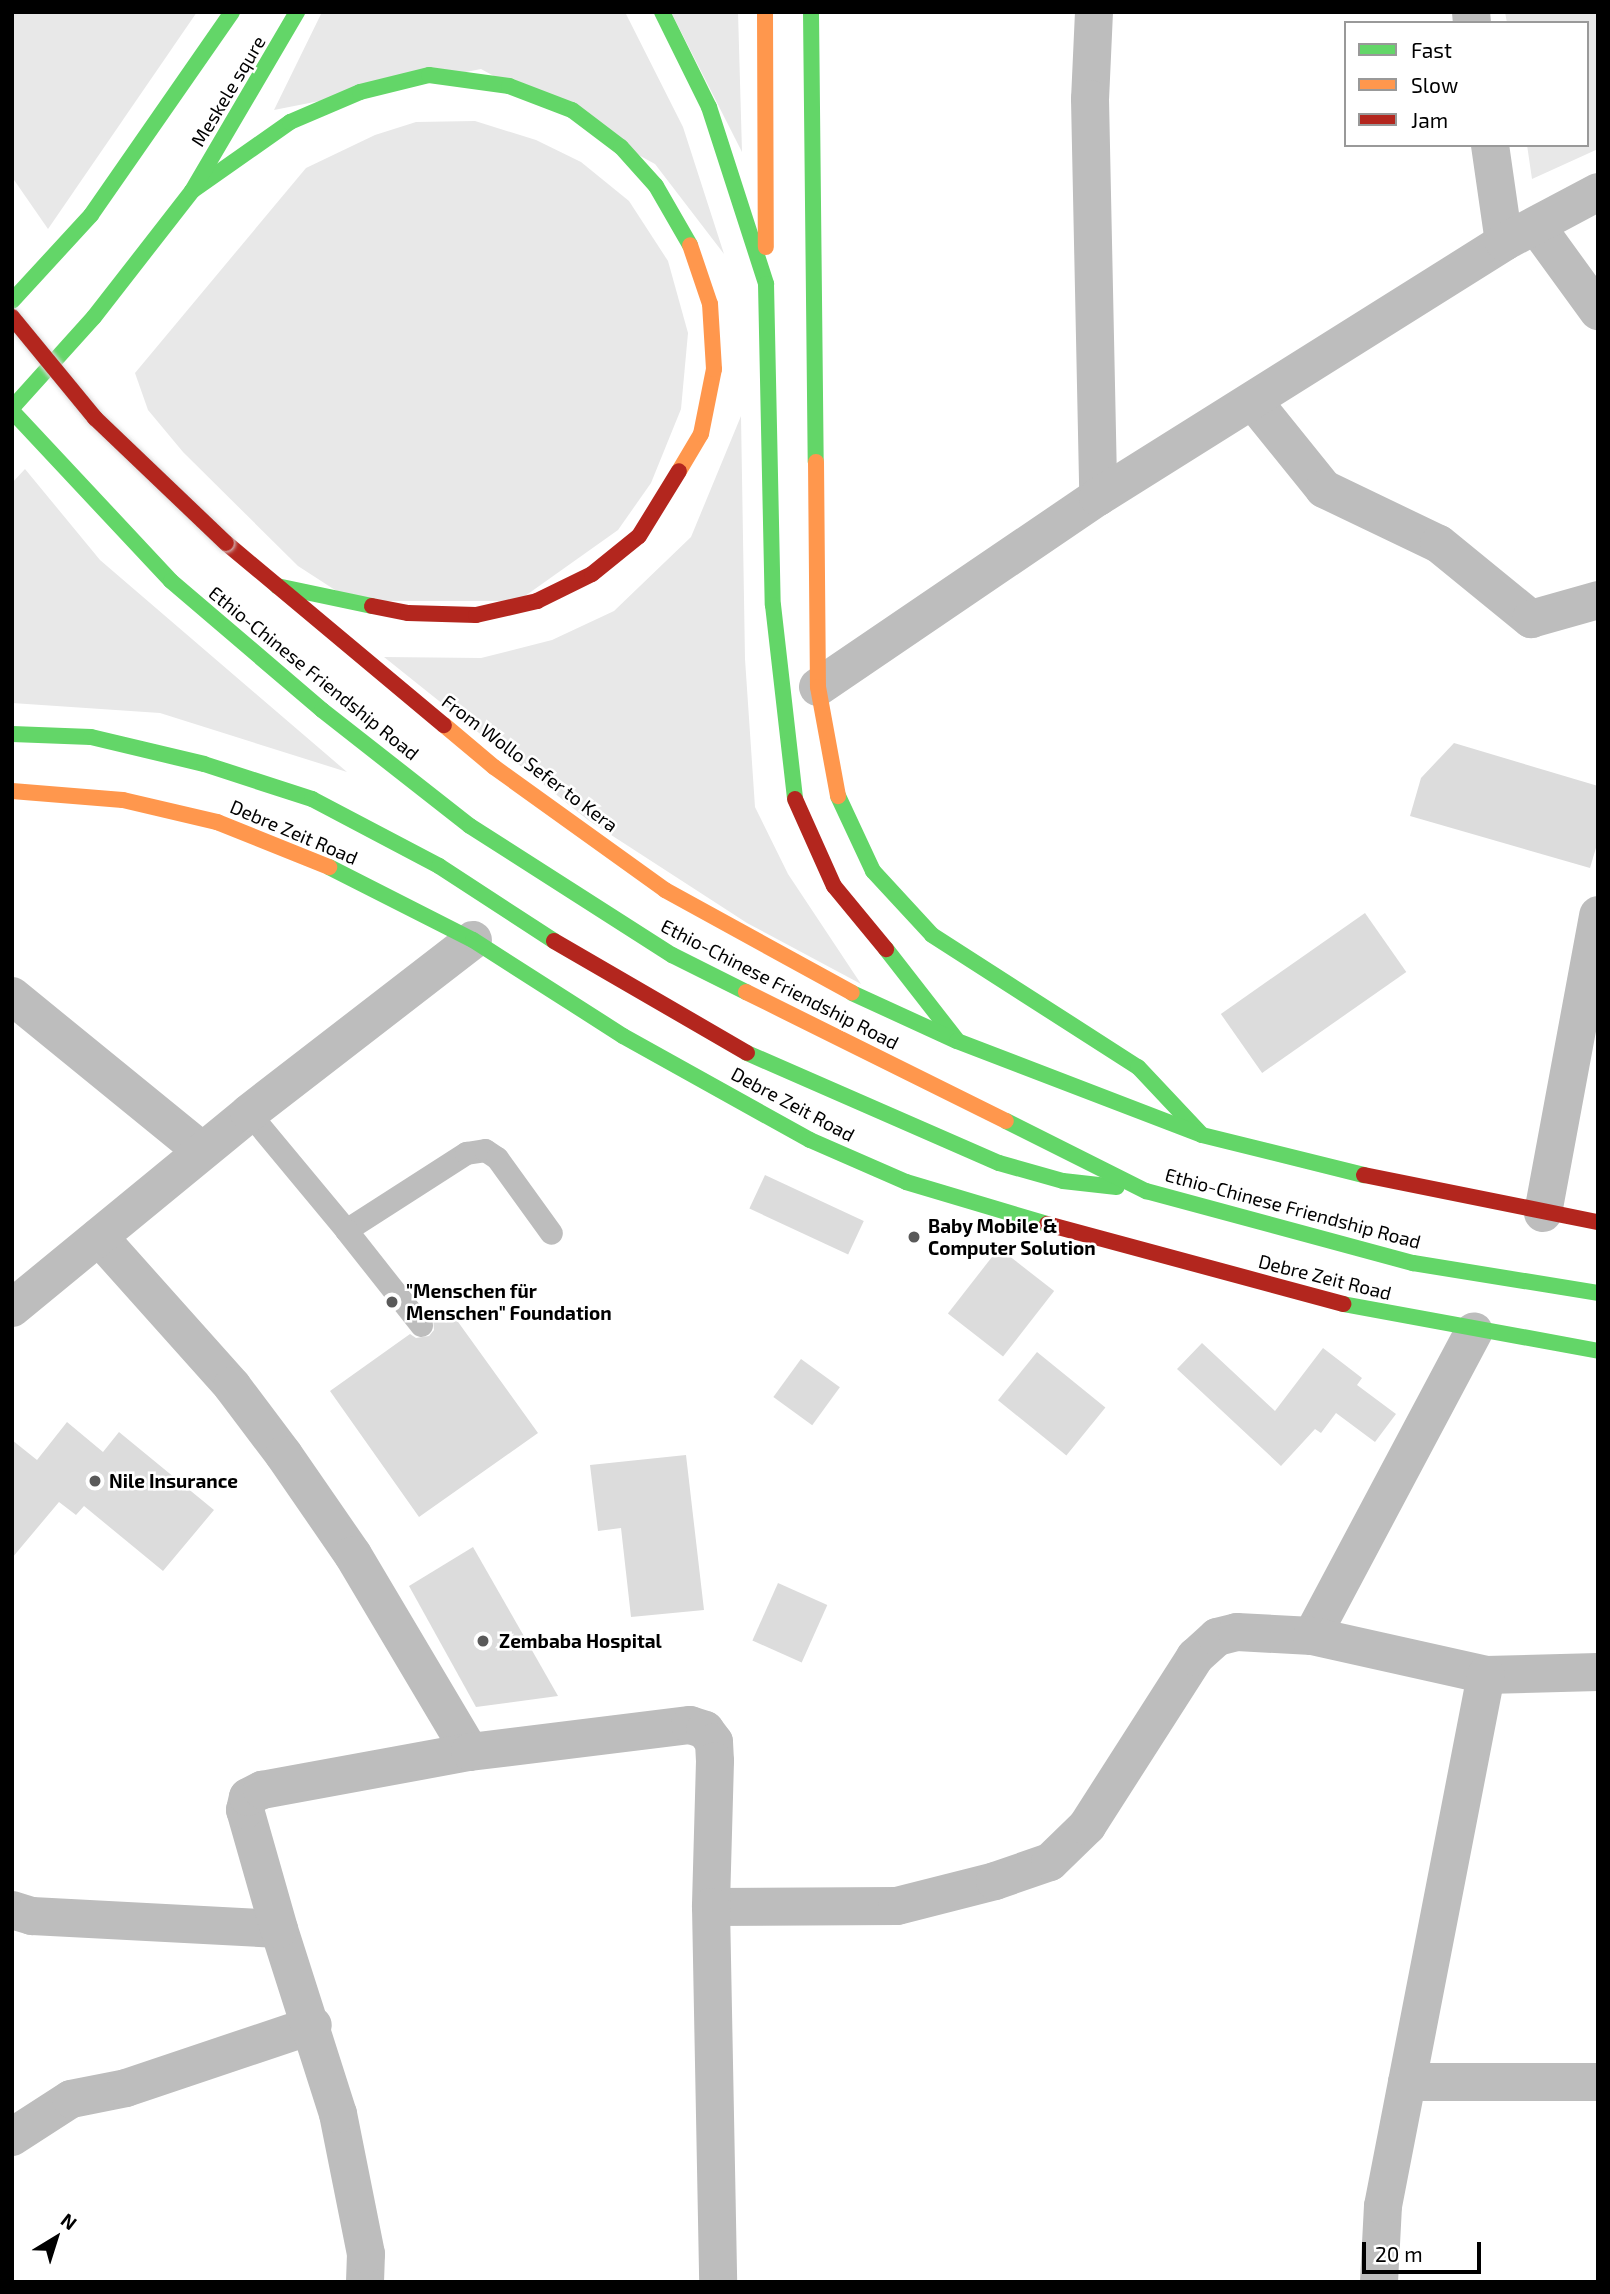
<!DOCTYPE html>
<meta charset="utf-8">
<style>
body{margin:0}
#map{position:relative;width:1610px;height:2294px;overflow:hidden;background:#fff;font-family:"Exo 2",sans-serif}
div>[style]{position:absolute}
.green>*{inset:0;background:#e8e8e8}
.building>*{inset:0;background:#dcdcdc;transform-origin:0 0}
.lane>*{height:23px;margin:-11.5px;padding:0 11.5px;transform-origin:11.5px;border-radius:11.5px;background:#bdbdbd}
.street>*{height:38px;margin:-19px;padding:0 19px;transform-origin:19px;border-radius:19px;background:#bdbdbd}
.fast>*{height:16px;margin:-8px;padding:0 8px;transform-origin:8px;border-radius:8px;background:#63d668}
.slow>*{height:16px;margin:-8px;padding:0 8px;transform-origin:8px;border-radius:8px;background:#ff974d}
.jam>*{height:16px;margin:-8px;padding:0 8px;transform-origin:8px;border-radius:8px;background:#b3261e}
.bridges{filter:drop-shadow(0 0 2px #dbdbdb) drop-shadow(0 0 2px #dbdbdb)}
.jam-bridge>*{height:16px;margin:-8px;padding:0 8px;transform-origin:8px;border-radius:8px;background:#b3261e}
.dots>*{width:19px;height:19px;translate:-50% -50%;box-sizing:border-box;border:4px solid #fff;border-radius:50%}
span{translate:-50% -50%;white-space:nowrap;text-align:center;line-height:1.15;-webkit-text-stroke:5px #fff;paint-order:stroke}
.street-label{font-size:19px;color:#000}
.poi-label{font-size:19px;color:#000;font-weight:700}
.left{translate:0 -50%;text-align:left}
.frame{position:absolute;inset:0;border:14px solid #000;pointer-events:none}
.legend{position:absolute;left:1344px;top:21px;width:245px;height:126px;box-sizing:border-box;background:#fff;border:2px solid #999;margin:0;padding:9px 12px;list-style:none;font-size:21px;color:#000}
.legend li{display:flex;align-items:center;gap:14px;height:35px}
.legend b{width:35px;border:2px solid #999}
.north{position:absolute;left:21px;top:2203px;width:70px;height:70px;-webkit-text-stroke:5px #fff;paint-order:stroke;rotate:38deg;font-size:19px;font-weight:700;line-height:28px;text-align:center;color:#000}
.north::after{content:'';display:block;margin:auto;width:24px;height:32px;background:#000;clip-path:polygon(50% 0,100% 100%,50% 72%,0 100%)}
.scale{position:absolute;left:1362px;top:2242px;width:119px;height:32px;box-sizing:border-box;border:4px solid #000;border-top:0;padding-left:9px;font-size:21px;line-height:24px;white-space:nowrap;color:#000;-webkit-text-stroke:5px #fff;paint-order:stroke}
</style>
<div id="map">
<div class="green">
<div style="clip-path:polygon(12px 12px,197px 12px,48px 229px,12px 177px)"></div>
<div style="clip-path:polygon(322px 12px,625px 12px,683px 127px,724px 254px,655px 164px,481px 69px,274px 110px)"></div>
<div style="clip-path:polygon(671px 12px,738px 12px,742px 152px)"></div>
<div style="clip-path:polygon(1505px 12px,1598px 12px,1598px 149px,1532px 179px,1527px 145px,1587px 145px,1587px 23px,1507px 23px)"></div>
<div style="clip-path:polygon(475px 121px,536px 140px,581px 162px,629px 201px,668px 261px,688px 333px,681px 409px,651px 483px,618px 530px,518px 601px,352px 601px,298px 566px,183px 452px,148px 410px,135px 373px,306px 168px,375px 135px,416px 122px)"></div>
<div style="clip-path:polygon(741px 416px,745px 659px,755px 807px,788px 874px,861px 984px,747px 923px,588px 820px,384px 657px,481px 658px,552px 640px,614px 611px,691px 537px)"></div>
<div style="clip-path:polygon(25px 469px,100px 560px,347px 772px,160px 713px,12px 703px,12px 483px)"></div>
</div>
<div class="building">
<div style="clip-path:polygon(1454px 743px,1598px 786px,1598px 841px,1590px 868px,1410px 816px,1421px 778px)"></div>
<div style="left:1365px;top:913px;width:72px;height:176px;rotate:55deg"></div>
<div style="left:765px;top:1175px;width:109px;height:37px;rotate:25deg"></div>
<div style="left:999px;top:1248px;width:70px;height:83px;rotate:38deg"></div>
<div style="clip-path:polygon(448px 1308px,538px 1433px,419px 1517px,330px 1391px,410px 1334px,416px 1338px,429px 1336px,434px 1330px,433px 1318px)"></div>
<div style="clip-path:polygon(1202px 1343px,1275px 1411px,1323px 1348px,1362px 1378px,1357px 1385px,1396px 1414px,1375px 1442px,1336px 1413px,1321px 1433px,1315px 1429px,1281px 1466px,1177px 1369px)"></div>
<div style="left:1037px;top:1352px;width:88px;height:62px;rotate:39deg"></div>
<div style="left:801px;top:1359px;width:48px;height:47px;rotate:36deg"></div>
<div style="clip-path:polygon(67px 1422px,103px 1452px,119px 1432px,214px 1510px,163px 1571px,84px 1506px,76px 1515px,59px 1502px,12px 1558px,12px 1440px,37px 1460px)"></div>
<div style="clip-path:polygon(686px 1455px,704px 1610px,631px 1617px,621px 1528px,598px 1531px,590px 1465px)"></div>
<div style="clip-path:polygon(473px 1547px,558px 1696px,476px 1707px,409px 1586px)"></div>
<div style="left:778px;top:1583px;width:54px;height:63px;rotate:24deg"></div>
</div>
<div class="lane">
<div style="left:249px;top:1113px;width:152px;rotate:50.3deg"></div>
<div style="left:346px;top:1230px;width:143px;rotate:-32.7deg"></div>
<div style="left:466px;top:1153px;width:19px;rotate:-9deg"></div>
<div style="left:485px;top:1150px;width:14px;rotate:34deg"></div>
<div style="left:497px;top:1158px;width:92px;rotate:54.2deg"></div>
<div style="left:346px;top:1230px;width:121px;rotate:51.7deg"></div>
</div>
<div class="street">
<div style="left:1094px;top:12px;width:87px;rotate:92.6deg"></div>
<div style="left:1090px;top:99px;width:398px;rotate:88.8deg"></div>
<div style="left:1471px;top:12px;width:11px;rotate:85deg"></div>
<div style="left:1490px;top:145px;width:98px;rotate:81.8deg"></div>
<div style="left:1537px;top:227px;width:104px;rotate:54deg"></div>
<div style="left:1253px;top:401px;width:113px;rotate:51.1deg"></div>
<div style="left:1324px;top:489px;width:127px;rotate:25.6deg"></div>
<div style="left:1439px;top:544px;width:119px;rotate:39.2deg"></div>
<div style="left:1531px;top:619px;width:70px;rotate:-15.8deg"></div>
<div style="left:818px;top:687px;width:338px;rotate:-34.2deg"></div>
<div style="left:1098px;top:497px;width:479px;rotate:-32.1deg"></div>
<div style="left:1504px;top:242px;width:106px;rotate:-28deg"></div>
<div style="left:12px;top:996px;width:245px;rotate:39.2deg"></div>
<div style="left:1543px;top:1213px;width:303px;rotate:-79.5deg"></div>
<div style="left:99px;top:1237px;width:200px;rotate:48.2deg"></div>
<div style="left:232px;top:1386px;width:86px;rotate:53deg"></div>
<div style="left:284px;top:1455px;width:121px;rotate:55.4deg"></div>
<div style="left:353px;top:1555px;width:229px;rotate:59.3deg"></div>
<div style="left:12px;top:1308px;width:307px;rotate:-39.4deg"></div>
<div style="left:249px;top:1113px;width:283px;rotate:-37.7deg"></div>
<div style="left:1312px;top:1636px;width:345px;rotate:-62deg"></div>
<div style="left:711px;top:1907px;width:186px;rotate:-0.3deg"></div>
<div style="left:897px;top:1906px;width:101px;rotate:-14.3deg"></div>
<div style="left:995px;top:1881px;width:58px;rotate:-19.1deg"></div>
<div style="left:1050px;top:1862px;width:52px;rotate:-44.2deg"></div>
<div style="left:1087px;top:1826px;width:201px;rotate:-57.4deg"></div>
<div style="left:1195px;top:1657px;width:30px;rotate:-42deg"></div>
<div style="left:1217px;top:1637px;width:21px;rotate:-14deg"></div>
<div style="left:1237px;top:1632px;width:75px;rotate:3.1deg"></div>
<div style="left:1312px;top:1636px;width:178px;rotate:12.6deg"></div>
<div style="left:1486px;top:1675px;width:112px;rotate:-1.5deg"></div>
<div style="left:12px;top:1910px;width:21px;rotate:17deg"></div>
<div style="left:32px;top:1916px;width:247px;rotate:3deg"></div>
<div style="left:1407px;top:2082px;width:191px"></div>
<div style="left:12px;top:2137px;width:70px;rotate:-32.8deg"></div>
<div style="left:71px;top:2099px;width:56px;rotate:-11.3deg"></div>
<div style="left:126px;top:2088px;width:197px;rotate:-18.6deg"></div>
<div style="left:365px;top:2282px;width:28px;rotate:-88deg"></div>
<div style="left:366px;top:2254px;width:143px;rotate:-101.3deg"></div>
<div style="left:338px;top:2114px;width:194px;rotate:-107.7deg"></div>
<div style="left:279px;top:1929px;width:124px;rotate:-105.9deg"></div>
<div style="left:245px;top:1810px;width:13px;rotate:-77deg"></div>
<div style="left:248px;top:1797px;width:16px;rotate:-27deg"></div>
<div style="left:262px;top:1790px;width:211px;rotate:-10.4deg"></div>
<div style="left:470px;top:1752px;width:222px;rotate:-7deg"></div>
<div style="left:690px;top:1725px;width:16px;rotate:18deg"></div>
<div style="left:705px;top:1730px;width:15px;rotate:53deg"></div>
<div style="left:714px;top:1742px;width:19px;rotate:87deg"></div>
<div style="left:715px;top:1761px;width:146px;rotate:91.6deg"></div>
<div style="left:711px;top:1907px;width:375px;rotate:88.9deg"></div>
<div style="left:1379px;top:2282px;width:76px;rotate:-87deg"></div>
<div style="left:1383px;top:2206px;width:541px;rotate:-79.02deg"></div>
</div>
<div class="fast">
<div style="left:662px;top:12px;width:106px;rotate:63.7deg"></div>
<div style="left:709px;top:107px;width:186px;rotate:72.1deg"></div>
<div style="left:766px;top:284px;width:321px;rotate:88.8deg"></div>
<div style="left:773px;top:605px;width:195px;rotate:83.5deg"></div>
<div style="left:811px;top:12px;width:450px;rotate:89.4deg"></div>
<div style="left:192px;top:191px;width:120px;rotate:-35.1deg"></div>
<div style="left:290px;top:122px;width:76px;rotate:-23.2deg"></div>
<div style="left:360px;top:92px;width:71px;rotate:-13.8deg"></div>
<div style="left:429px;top:75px;width:81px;rotate:7.8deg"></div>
<div style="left:509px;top:86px;width:67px;rotate:20.9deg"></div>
<div style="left:572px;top:110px;width:61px;rotate:37.1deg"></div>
<div style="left:621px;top:147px;width:52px;rotate:48.1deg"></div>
<div style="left:656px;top:186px;width:68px;rotate:60deg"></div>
<div style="left:12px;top:301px;width:117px;rotate:-47.4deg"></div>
<div style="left:91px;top:215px;width:247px;rotate:-55.2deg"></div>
<div style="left:12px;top:408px;width:122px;rotate:-48deg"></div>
<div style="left:94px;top:317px;width:160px;rotate:-52.1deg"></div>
<div style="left:192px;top:191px;width:208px;rotate:-59.6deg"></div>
<div style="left:12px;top:411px;width:233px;rotate:46.9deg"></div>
<div style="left:171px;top:581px;width:199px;rotate:40.5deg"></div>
<div style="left:322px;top:710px;width:188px;rotate:38.1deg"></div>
<div style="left:470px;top:826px;width:240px;rotate:32.6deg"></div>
<div style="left:672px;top:955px;width:83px;rotate:26.6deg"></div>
<div style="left:277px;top:586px;width:97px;rotate:11.9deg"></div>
<div style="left:12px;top:734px;width:79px;rotate:2.2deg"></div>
<div style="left:91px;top:737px;width:116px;rotate:13.4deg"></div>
<div style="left:204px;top:764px;width:114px;rotate:18deg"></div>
<div style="left:312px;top:799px;width:144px;rotate:27.8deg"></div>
<div style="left:439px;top:866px;width:137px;rotate:33.1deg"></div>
<div style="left:838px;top:796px;width:83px;rotate:65deg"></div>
<div style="left:873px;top:871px;width:87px;rotate:47.3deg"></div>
<div style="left:932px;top:935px;width:245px;rotate:32.7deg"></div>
<div style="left:1138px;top:1067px;width:93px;rotate:46.7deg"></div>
<div style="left:329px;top:867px;width:161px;rotate:26.9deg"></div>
<div style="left:473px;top:940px;width:178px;rotate:32.6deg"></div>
<div style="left:623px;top:1036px;width:214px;rotate:29.1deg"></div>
<div style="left:810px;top:1140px;width:105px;rotate:23.6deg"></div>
<div style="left:906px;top:1182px;width:147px;rotate:16.6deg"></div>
<div style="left:886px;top:949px;width:114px;rotate:52.1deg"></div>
<div style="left:852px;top:993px;width:115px;rotate:24.6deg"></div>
<div style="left:957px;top:1041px;width:262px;rotate:21deg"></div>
<div style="left:1202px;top:1135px;width:167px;rotate:13.9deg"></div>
<div style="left:747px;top:1053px;width:275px;rotate:23.6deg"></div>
<div style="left:999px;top:1163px;width:66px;rotate:15.7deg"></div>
<div style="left:1063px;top:1181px;width:54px;rotate:6.3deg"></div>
<div style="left:1006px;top:1121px;width:157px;rotate:26.6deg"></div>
<div style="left:1146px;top:1191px;width:277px;rotate:15.1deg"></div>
<div style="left:1413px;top:1263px;width:187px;rotate:9.2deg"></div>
<div style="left:1343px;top:1304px;width:259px;rotate:10.4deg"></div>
</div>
<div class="slow">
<div style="left:765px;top:12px;width:235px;rotate:89.8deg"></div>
<div style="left:816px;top:462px;width:225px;rotate:89.5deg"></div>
<div style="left:818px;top:687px;width:111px;rotate:79.6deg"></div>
<div style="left:679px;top:471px;width:43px;rotate:-59.3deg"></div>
<div style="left:701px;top:434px;width:66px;rotate:-78.7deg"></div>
<div style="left:714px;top:369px;width:65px;rotate:-93.5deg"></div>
<div style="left:710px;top:304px;width:62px;rotate:-108.7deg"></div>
<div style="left:444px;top:725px;width:65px;rotate:40deg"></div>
<div style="left:494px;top:767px;width:211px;rotate:35.7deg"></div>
<div style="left:665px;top:890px;width:213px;rotate:28.8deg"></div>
<div style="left:12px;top:791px;width:111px;rotate:4.6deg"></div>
<div style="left:123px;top:800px;width:97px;rotate:13.2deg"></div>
<div style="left:217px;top:822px;width:121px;rotate:21.9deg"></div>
<div style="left:746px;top:992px;width:290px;rotate:26.4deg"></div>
</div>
<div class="jam">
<div style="left:226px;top:543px;width:284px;rotate:39.9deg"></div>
<div style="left:372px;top:606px;width:37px;rotate:11deg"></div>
<div style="left:408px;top:613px;width:68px;rotate:1.7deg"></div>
<div style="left:476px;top:615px;width:63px;rotate:-12.9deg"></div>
<div style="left:537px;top:601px;width:61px;rotate:-26.1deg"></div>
<div style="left:592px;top:574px;width:60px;rotate:-39deg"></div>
<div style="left:639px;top:536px;width:76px;rotate:-58.4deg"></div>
<div style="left:795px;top:799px;width:95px;rotate:65.9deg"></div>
<div style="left:834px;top:886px;width:82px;rotate:50.5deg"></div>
<div style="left:554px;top:941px;width:223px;rotate:30.1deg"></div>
<div style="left:1364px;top:1175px;width:239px;rotate:11.4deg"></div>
<div style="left:1047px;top:1224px;width:307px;rotate:15.1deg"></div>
</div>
<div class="bridges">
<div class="jam-bridge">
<div style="left:12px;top:317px;width:131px;rotate:50.6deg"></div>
<div style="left:95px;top:418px;width:181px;rotate:43.7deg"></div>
</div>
</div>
<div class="dots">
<div style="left:914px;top:1237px;background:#595959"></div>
<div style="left:392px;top:1302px;background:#595959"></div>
<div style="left:95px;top:1481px;background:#595959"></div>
<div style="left:483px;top:1641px;background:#595959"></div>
</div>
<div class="street-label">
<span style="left:228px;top:91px;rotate:-59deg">Meskele squre</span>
<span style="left:314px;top:673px;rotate:39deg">Ethio-Chinese Friendship Road</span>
<span style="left:530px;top:763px;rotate:37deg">From Wollo Sefer to Kera</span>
<span style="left:294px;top:832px;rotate:23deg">Debre Zeit Road</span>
<span style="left:780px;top:984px;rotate:27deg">Ethio-Chinese Friendship Road</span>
<span style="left:793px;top:1104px;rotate:28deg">Debre Zeit Road</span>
<span style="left:1293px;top:1208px;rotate:15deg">Ethio-Chinese Friendship Road</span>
<span style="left:1325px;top:1277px;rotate:14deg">Debre Zeit Road</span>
</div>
<div class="poi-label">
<span class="left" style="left:928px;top:1237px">Baby Mobile &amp;<br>Computer Solution</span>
<span class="left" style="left:406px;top:1302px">"Menschen für<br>Menschen" Foundation</span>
<span class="left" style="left:109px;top:1481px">Nile Insurance</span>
<span class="left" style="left:499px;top:1641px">Zembaba Hospital</span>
</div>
<div class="frame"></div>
<ul class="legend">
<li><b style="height:9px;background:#63d668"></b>Fast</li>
<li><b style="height:9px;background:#ff974d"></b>Slow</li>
<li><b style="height:9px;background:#b3261e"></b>Jam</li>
</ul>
<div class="north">N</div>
<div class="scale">20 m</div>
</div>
